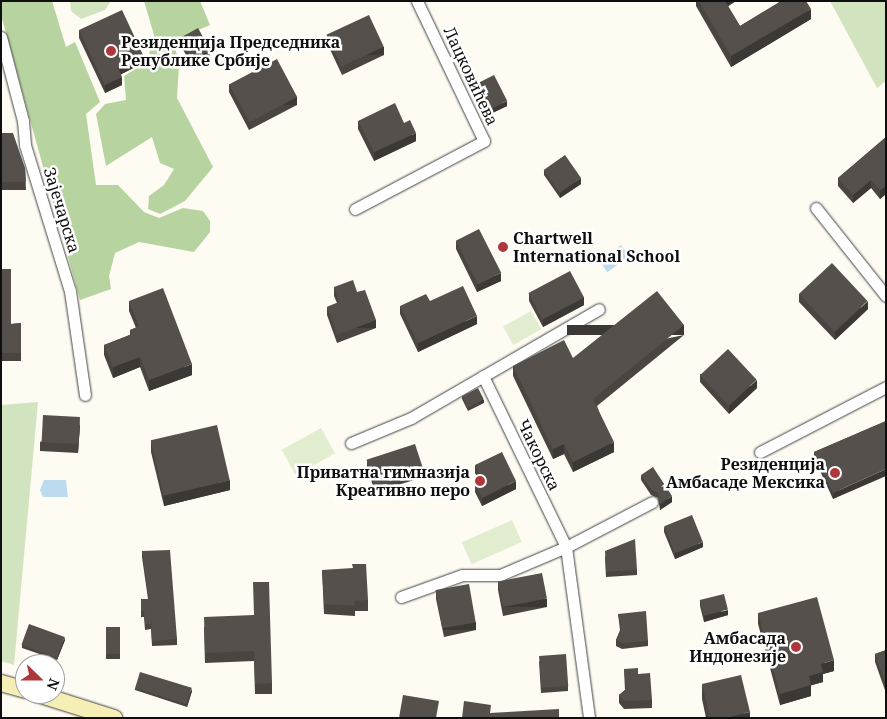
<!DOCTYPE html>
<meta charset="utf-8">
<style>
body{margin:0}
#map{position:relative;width:887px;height:719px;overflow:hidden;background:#fdfbf2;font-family:"Noto Serif",serif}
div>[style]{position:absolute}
.green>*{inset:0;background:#d2e4bf}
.forest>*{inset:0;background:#b7d3a0}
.pitch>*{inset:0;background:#e2edd0;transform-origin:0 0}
.water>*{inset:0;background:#bddbef;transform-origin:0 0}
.roads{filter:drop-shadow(0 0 1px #424242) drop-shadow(0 0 1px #424242)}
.street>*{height:11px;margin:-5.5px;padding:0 5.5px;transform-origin:5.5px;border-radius:5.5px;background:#fff}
.secondary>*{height:16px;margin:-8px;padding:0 8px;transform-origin:8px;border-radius:8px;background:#f5efb5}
.wall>*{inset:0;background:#4a4541;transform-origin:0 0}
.shaded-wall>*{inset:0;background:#3c3835;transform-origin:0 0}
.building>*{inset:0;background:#56504c;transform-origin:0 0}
.dots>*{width:14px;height:14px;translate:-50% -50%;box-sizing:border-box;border:2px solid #fff;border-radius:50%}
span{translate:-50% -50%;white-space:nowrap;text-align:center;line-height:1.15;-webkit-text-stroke:5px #fff;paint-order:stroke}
.poi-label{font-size:16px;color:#0f0f0f;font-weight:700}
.left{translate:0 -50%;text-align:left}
.right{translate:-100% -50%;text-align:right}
.street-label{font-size:16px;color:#0f0f0f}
.frame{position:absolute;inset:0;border:2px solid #0f0f0f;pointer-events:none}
.north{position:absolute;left:15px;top:654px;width:50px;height:50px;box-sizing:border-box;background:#fff;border:1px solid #9f9f9f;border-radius:50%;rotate:112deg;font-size:14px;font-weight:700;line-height:20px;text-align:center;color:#0f0f0f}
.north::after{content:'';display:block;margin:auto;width:18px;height:22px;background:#af373b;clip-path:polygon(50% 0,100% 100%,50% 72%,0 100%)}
</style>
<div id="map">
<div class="green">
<div style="clip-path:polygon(70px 1px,111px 1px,105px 10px,81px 19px,71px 11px)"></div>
<div style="clip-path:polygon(830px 1px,886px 1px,886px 81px,877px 88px)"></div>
<div style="clip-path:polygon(38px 402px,14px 665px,1px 661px,1px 405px)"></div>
</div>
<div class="forest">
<div style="clip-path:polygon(1px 1px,52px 1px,66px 47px,75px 42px,100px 102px,86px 114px,96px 185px,118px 185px,144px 212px,159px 218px,183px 208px,203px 211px,210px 221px,210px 232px,194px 252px,139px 242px,115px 253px,109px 276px,111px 289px,80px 300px,1px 15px)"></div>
<div style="clip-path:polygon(144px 1px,200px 1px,210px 25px,174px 41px,179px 66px,177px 98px,213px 167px,185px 201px,160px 214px,148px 209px,149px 196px,164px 185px,174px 169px,160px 163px,152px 137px,106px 166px,96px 114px,105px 104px,126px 100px,124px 76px,147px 62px,154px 35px)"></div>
</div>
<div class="pitch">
<div style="left:531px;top:311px;width:21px;height:32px;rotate:61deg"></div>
<div style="left:321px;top:428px;width:29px;height:45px;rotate:61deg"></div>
<div style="left:512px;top:520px;width:24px;height:55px;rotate:66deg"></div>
</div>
<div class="water">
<div style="left:621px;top:245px;width:14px;height:27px;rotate:54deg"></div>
<div style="clip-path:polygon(44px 480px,66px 480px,68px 497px,43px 497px,40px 490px)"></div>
</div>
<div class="roads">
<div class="street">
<div style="left:1px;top:37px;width:87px;rotate:75.3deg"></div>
<div style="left:23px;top:121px;width:24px;rotate:85deg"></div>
<div style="left:25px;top:145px;width:153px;rotate:72.9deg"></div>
<div style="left:70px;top:291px;width:105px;rotate:81.8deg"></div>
<div style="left:816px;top:208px;width:112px;rotate:51.5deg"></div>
<div style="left:355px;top:209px;width:146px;rotate:-27.8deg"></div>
<div style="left:484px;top:141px;width:155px;rotate:-115.6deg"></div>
<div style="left:483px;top:376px;width:190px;rotate:64.1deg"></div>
<div style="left:566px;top:547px;width:173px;rotate:82.3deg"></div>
<div style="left:351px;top:443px;width:65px;rotate:-22.6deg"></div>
<div style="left:411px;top:418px;width:217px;rotate:-30.1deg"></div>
<div style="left:760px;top:452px;width:142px;rotate:-27.3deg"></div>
<div style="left:401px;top:597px;width:65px;rotate:-19.8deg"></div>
<div style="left:462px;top:575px;width:38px"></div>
<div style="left:500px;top:575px;width:72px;rotate:-23deg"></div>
<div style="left:566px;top:547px;width:97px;rotate:-27.6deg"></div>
</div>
<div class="secondary">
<div style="left:1px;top:683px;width:25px;rotate:16deg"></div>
<div style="left:38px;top:694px;width:80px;rotate:17.5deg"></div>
</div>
</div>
<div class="wall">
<div style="clip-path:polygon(696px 1px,736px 1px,728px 6px,740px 26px,779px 3px,778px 1px,806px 1px,811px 19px,731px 67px,696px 6px)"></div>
<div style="clip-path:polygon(79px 30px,143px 63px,121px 74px,122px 85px,105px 93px,79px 38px)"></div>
<div style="clip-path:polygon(327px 35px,384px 55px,342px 75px,327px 43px)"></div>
<div style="clip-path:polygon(180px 38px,210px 55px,192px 66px,180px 44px)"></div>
<div style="clip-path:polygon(229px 84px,297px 105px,249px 130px,229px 92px)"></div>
<div style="clip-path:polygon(471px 87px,507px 106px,484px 117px,471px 92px)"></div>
<div style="clip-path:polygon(358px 121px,404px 123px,416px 141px,374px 161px,358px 129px)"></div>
<div style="clip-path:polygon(1px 133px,25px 168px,26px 190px,1px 190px)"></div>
<div style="clip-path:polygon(886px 137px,886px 194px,880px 199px,871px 188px,853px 203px,838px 186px,838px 178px)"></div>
<div style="clip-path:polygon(544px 170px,581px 184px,560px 198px,544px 175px)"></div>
<div style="clip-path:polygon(456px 241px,501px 281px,477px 292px,456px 249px)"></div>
<div style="clip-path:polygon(1px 269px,11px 324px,21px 323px,21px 361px,1px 361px)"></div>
<div style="clip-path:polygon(334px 287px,357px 292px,376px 328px,337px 343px,327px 315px,327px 307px,337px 303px,334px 296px)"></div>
<div style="clip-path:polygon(529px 293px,584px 305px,543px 327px,529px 301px)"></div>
<div style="clip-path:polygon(799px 294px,868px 309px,835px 340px,799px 302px)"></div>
<div style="clip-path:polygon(129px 301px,192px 375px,149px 391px,140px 367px,113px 378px,104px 355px,104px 345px,130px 335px,130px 330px,136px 328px,129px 311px)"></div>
<div style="clip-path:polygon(400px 306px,477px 324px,418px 352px,400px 314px)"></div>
<div style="clip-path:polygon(684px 335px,597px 406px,614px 452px,573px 472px,564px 454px,553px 459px,513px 376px,513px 366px,573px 358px)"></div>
<div style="clip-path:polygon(700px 374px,757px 388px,729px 414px,700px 382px)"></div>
<div style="clip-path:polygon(462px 396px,484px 403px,468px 411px,462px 399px)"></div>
<div style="clip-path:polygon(886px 421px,833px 499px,814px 458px,814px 452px)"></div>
<div style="clip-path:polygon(80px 425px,78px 453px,40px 451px,40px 442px)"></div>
<div style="clip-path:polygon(151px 441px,230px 490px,164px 506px,151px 452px)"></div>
<div style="clip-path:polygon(367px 461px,424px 477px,375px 492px,367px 467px)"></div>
<div style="clip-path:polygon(475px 465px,516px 489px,482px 506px,475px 492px,475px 484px,480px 482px,475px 473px)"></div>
<div style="clip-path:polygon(641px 475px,672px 502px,660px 510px,658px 498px,651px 495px,641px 480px)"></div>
<div style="clip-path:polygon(664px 527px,703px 547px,675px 559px,664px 532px)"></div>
<div style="clip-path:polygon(142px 551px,177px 639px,177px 645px,152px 646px,151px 629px,145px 630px,144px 617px,141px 617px,141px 599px,148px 599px,142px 557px)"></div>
<div style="clip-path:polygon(605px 556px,637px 570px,637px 575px,606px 577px)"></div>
<div style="clip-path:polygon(322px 570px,368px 600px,368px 611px,355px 611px,355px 616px,324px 614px)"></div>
<div style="clip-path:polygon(498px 582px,547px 607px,503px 616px,498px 590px)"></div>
<div style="clip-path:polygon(436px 591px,476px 630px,444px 637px,436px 599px)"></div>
<div style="clip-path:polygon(700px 600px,728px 615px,704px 622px,700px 606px)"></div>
<div style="clip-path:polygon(758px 613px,834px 671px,823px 674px,823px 682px,811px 685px,811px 696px,780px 705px,758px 624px)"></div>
<div style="clip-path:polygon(618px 614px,648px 641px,648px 646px,622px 649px,616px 646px,616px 640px,620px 630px)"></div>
<div style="clip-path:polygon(254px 615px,272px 683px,272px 694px,255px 694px,254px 661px,205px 663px,204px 627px)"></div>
<div style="left:106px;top:627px;width:14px;height:32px"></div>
<div style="clip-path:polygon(65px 640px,57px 660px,22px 648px,22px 645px)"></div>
<div style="clip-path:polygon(886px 650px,886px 693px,875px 662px,875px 654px)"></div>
<div style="clip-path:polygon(539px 661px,568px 686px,568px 691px,541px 693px)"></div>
<div style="clip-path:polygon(624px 669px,638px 674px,652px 700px,652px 708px,624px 709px,619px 703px,619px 695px,625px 690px)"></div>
<div style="clip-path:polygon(702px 684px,750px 718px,706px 718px,702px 699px)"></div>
<div style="clip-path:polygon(135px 688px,192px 691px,187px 707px,135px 690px)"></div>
</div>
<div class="shaded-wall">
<div style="clip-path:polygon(724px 1px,736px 1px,724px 9px)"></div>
<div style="clip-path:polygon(811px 9px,811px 19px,731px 67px,731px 56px)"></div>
<div style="left:384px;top:47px;width:8px;height:47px;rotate:90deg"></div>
<div style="clip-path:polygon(210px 50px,210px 55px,192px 66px,192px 60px)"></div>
<div style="clip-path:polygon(143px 55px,143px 63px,118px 76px,118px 68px)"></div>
<div style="clip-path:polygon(122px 77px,122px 85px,105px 93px,105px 85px)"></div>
<div style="left:297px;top:97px;width:8px;height:54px;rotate:90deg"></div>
<div style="clip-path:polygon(507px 101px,507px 106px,484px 117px,484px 112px)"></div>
<div style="clip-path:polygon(416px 133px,416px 141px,374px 161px,374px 152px)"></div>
<div style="clip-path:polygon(581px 178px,581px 184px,560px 198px,560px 192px)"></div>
<div style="clip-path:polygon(871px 180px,871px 188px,853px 203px,853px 195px)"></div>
<div style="clip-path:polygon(886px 186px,886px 194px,880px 199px,880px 190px)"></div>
<div style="clip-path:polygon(501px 273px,501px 281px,477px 292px,477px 284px)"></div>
<div style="clip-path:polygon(584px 297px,584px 305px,543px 327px,543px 319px)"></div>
<div style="clip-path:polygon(868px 301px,868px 309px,835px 340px,835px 332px)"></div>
<div style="clip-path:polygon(477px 316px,477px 324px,418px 352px,418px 343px)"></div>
<div style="left:376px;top:320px;width:8px;height:42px;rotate:90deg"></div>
<div style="left:684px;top:325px;width:10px;height:117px;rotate:90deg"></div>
<div style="clip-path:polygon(140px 357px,140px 367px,113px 378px,113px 367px)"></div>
<div style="clip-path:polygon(192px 364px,192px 375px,149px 391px,149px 380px)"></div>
<div style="clip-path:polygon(757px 380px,757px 388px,729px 414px,729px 405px)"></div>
<div style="left:484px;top:400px;width:3px;height:18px;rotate:90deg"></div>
<div style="clip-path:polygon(80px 417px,80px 425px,78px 453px,78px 445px)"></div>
<div style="clip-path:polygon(614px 442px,614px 452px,573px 472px,573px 462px)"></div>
<div style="clip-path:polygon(564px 444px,564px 454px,553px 459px,553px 449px)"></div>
<div style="clip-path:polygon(886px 469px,886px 476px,833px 499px,833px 493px)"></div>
<div style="left:424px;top:472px;width:5px;height:51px;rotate:90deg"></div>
<div style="clip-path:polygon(230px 480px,230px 490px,164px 506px,164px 495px)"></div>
<div style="clip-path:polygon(516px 481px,516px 489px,482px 506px,482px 498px)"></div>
<div style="clip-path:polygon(672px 496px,672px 502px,660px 510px,660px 504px)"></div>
<div style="clip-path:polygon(703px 542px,703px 547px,675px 559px,675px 553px)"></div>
<div style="left:547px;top:599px;width:8px;height:45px;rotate:90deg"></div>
<div style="clip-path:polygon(728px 610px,728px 615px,704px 622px,704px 616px)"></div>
<div style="left:476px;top:622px;width:8px;height:33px;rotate:90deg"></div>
<div style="clip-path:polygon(65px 637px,65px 640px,57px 660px,57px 658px)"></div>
<div style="clip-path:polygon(834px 660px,834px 671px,823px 674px,823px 682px,809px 686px,809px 676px,821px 664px)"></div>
<div style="clip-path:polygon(811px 685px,811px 696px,780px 705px,780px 694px)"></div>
<div style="clip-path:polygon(192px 688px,192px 691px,187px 707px,187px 704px)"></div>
<div style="clip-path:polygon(750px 712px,750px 718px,725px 718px)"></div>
</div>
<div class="building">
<div style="clip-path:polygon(699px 1px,725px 1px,740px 26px,781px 1px,806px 1px,811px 9px,731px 56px)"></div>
<div style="clip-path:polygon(122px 10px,143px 55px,118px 68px,122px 77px,105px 85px,79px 30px)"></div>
<div style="left:369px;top:15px;width:35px;height:47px;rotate:65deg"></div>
<div style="left:198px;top:28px;width:25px;height:21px;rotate:61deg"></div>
<div style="left:277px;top:59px;width:43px;height:54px;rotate:62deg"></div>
<div style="left:494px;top:75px;width:29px;height:26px;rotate:63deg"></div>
<div style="clip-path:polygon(395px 103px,404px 123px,410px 120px,416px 133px,374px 152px,358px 121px)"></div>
<div style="clip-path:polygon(1px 133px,13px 133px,25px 168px,26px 182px,1px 182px)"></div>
<div style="clip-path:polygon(886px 137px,886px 186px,880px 190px,871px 180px,853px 195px,838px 178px)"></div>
<div style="left:565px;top:155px;width:28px;height:26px;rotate:55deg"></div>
<div style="left:479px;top:229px;width:49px;height:26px;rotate:63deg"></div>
<div style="left:832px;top:263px;width:52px;height:45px;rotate:47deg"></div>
<div style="clip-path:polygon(1px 269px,11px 269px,11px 324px,21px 323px,21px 353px,1px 353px)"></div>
<div style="left:570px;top:271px;width:30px;height:47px;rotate:62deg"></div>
<div style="clip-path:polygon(353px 280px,357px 292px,365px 290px,376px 320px,337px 335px,327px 307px,339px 302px,334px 287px)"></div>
<div style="clip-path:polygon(463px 286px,477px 316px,418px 343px,400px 306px,426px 294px,430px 301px)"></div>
<div style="clip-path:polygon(163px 288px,192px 364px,149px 380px,140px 357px,113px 367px,104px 345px,132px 334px,130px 330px,139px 326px,129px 301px)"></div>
<div style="clip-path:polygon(657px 291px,684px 325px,593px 399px,614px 442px,573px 462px,564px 444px,553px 449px,513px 366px,564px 340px,573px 358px)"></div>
<div style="left:728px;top:349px;width:42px;height:38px;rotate:47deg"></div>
<div style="left:478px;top:388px;width:13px;height:18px;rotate:63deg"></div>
<div style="left:43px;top:415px;width:37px;height:27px;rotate:3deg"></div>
<div style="clip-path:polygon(886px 421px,886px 469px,833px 493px,814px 452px)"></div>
<div style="left:217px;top:425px;width:57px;height:68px;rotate:77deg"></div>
<div style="left:415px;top:444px;width:29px;height:51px;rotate:72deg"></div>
<div style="clip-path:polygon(502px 452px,516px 481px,482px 498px,475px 484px,483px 480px,475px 465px)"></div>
<div style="clip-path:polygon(653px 467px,672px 496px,660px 504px,658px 493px,651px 489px,641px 475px)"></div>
<div style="left:692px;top:515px;width:29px;height:30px;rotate:68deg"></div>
<div style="clip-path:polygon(635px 539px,637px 570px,606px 572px,605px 551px)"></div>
<div style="clip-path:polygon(170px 550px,177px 639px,152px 641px,151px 624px,145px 624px,144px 611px,141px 611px,141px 599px,149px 599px,142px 551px)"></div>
<div style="clip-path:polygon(352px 564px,366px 564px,368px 600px,354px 601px,355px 606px,324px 604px,322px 570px,353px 568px)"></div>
<div style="left:542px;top:573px;width:26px;height:45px;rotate:79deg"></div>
<div style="clip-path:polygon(253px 582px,269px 582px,272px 683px,255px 684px,254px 651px,205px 653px,204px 617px,254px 615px)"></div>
<div style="left:469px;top:584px;width:39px;height:34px;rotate:80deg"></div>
<div style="left:724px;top:594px;width:16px;height:25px;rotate:76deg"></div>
<div style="clip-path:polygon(817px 597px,834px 660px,821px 664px,823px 672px,809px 676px,811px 685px,780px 694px,758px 613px)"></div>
<div style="clip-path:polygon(646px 611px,648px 641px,622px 643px,616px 640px,621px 629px,618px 614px)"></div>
<div style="left:29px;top:624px;width:38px;height:22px;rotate:20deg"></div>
<div style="left:106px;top:627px;width:14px;height:27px"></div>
<div style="clip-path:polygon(886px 650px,886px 685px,875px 654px)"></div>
<div style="left:566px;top:654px;width:32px;height:27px;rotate:86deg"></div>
<div style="clip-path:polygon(638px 668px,638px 674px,650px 673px,652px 700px,624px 701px,619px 695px,626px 689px,624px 669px)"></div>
<div style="left:140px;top:672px;width:54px;height:17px;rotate:17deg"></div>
<div style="clip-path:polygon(741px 675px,750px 712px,725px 718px,710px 718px,702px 684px)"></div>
<div style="clip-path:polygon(403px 695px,439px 701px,436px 718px,399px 718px)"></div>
<div style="clip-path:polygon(464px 701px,491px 705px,490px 713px,559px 709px,559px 718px,462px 718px)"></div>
</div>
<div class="dots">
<div style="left:111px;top:51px;background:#af373b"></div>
<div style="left:503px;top:247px;background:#af373b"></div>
<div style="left:835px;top:473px;background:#af373b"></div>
<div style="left:480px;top:481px;background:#af373b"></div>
<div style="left:796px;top:647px;background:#af373b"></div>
</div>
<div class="poi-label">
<span class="left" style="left:121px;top:51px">Резиденција Председника<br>Републике Србије</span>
<span class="left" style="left:513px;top:247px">Chartwell<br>International School</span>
<span class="right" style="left:825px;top:473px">Резиденција<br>Амбасаде Мексика</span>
<span class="right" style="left:470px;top:481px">Приватна гимназија<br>Креативно перо</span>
<span class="right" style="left:786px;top:647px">Амбасада<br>Индонезије</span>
</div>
<div class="street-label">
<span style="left:471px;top:76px;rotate:65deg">Лацковићева</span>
<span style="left:62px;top:210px;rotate:73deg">Зајечарска</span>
<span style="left:539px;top:455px;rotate:64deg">Чакорска</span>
</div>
<div class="frame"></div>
<div class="north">N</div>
</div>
